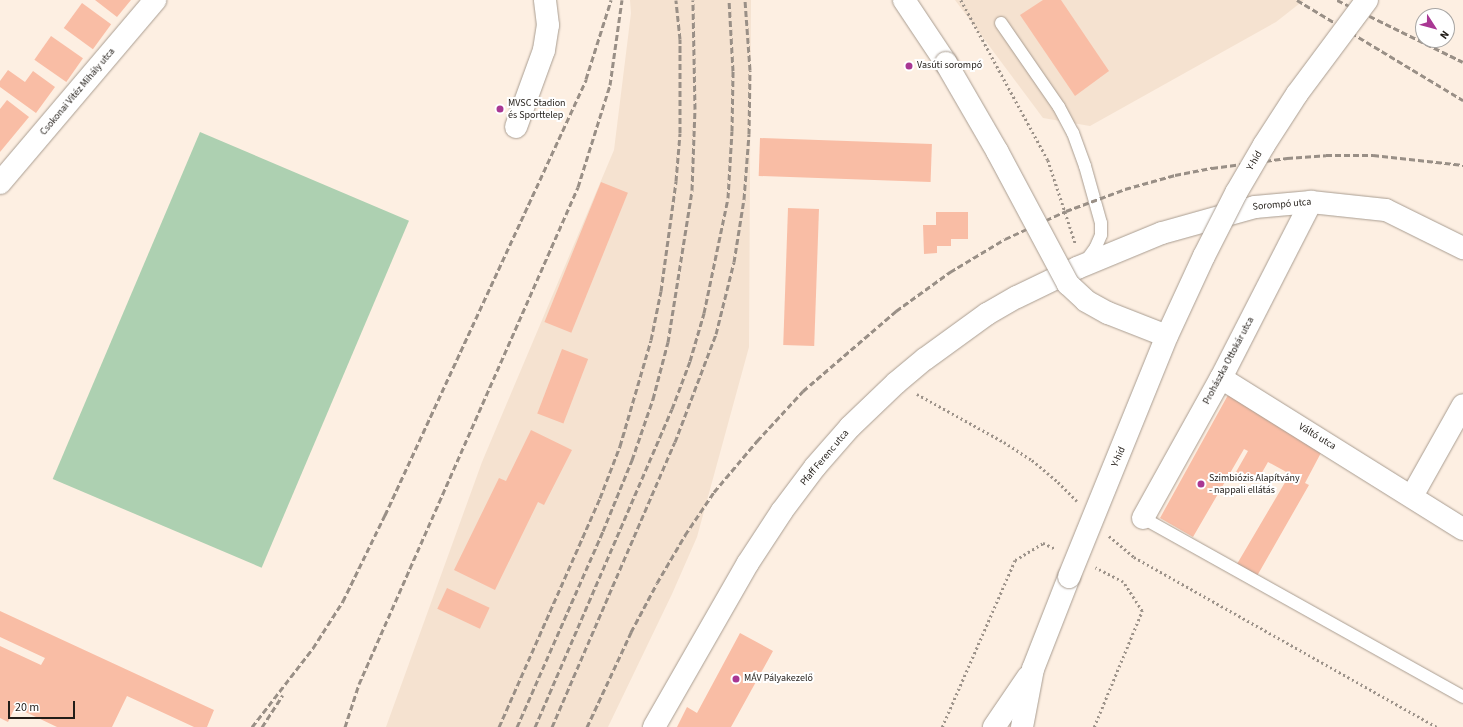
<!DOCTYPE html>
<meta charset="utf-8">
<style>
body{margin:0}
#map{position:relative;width:1463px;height:727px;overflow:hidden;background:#fdefe2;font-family:"Source Sans 3",sans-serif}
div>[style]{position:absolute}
.built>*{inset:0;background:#f5e2d0}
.green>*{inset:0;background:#add0b1;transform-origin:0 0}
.building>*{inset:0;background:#f9bda5;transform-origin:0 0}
.path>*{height:2.5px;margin-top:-1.25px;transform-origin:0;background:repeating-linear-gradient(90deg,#9d938a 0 2px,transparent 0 5px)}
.roads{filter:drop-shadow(0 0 1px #a99d91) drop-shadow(0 0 1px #a99d91)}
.lane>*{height:12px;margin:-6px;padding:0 6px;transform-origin:6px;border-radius:6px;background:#fff}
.street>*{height:22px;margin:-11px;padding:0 11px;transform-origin:11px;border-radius:11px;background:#fff}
.secondary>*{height:22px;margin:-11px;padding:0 11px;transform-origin:11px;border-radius:11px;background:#fff}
.rail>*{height:3px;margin-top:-1.5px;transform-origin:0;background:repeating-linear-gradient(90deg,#998f86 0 6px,transparent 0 9px)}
.bridges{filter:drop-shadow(0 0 1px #a99d91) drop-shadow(0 0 1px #a99d91)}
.secondary-bridge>*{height:22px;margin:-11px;padding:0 11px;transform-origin:11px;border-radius:11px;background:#fff}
.dots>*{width:11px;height:11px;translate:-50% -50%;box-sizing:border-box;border:2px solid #fff;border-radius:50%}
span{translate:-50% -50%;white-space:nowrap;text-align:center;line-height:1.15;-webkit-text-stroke:4px #fff;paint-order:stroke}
.poi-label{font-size:10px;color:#221d18}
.left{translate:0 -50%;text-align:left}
.street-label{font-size:10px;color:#221d18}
.north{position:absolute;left:1415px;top:8px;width:40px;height:40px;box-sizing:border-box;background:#fff;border:1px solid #a7a5a3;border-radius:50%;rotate:126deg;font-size:11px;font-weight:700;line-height:16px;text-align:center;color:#221d18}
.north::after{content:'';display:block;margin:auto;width:14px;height:18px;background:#a93793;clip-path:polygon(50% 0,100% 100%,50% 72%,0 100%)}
.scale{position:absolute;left:8px;top:701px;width:67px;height:18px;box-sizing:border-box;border:2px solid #221d18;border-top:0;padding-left:5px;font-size:12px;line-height:14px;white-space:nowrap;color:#221d18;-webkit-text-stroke:3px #fff;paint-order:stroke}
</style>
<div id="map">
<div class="built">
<div style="clip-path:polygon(630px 0,751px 0,749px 347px,697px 537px,672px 594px,608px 727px,386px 727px,482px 462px,614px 150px,631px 13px)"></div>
<div style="clip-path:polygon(955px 0,1304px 0,1276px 22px,1090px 126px,1043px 118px)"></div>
</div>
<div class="green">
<div style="left:200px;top:132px;width:227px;height:377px;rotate:23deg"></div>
</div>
<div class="building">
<div style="clip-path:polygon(95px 0,131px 0,117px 17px)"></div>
<div style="clip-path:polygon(1043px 0,1061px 0,1109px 71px,1075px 96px,1020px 15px)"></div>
<div style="left:82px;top:3px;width:36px;height:31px;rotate:36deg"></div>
<div style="left:51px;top:36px;width:39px;height:29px;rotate:35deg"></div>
<div style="clip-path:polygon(8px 70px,25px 82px,33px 71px,55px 87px,36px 113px,0 87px,0 81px)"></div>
<div style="clip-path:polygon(7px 100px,29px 117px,0 152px,0 109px)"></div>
<div style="left:760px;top:138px;width:172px;height:38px;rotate:2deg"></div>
<div style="left:601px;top:182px;width:29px;height:151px;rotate:22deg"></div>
<div style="left:788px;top:208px;width:31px;height:137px;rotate:2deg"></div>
<div style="clip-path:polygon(936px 212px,968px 212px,968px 239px,951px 239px,951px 246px,937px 246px,937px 253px,924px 254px,923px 225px,936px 225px)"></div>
<div style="left:562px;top:349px;width:28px;height:69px;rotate:21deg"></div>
<div style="clip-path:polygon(1228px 395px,1323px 449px,1305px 483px,1309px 485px,1257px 576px,1237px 564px,1290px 474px,1268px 462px,1256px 483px,1236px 472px,1248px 451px,1244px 449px,1193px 537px,1160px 518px)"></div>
<div style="clip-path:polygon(531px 430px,572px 450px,544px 505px,538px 502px,495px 590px,454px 570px,499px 478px,506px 481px)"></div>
<div style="left:447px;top:588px;width:47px;height:23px;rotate:25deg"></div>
<div style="clip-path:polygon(0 611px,214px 710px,207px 727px,194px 727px,127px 696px,112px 727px,57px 727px,15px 707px,8px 722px,0 718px,0 646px,41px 665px,45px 658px,0 637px)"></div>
<div style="clip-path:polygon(740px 633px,773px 651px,731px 727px,677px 727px,687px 707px,697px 713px)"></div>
</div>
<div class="path">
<div style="left:961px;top:0;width:182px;rotate:61.5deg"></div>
<div style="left:1048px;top:160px;width:89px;rotate:71.8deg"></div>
<div style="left:917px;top:394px;width:99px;rotate:28.9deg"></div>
<div style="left:1004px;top:442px;width:33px;rotate:33deg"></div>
<div style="left:1032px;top:460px;width:34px;rotate:40deg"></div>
<div style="left:1058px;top:482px;width:27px;rotate:45deg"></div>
<div style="left:1109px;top:536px;width:33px;rotate:40deg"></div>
<div style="left:1134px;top:557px;width:347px;rotate:29.3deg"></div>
<div style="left:942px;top:727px;width:182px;rotate:-66.4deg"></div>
<div style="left:1015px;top:560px;width:33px;rotate:-31deg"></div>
<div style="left:1043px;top:543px;width:14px;rotate:25deg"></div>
<div style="left:1094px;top:727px;width:126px;rotate:-67.5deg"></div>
<div style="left:1142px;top:611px;width:35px;rotate:-123deg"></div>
<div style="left:1123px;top:582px;width:31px;rotate:-153deg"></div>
</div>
<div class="roads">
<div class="lane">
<div style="left:1001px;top:23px;width:102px;rotate:55.4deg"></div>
<div style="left:1059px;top:107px;width:30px;rotate:62deg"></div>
<div style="left:1073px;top:133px;width:35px;rotate:70deg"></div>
<div style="left:1085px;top:166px;width:59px;rotate:74.3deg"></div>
<div style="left:1101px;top:223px;width:12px;rotate:90deg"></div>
<div style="left:1101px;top:235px;width:13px;rotate:113deg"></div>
<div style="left:1096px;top:247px;width:17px;rotate:126deg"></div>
<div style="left:1143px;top:518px;width:367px;rotate:29.2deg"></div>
</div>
<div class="street">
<div style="left:516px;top:127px;width:82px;rotate:-70deg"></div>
<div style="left:544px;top:50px;width:25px;rotate:-81deg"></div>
<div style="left:548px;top:25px;width:25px;rotate:-97deg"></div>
<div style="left:0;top:183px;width:240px;rotate:-49.7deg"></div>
<div style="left:1221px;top:378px;width:285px;rotate:32deg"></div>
<div style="left:1412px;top:496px;width:104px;rotate:-60.7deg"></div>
<div style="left:1143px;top:518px;width:160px;rotate:-60.9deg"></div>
<div style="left:1221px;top:378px;width:198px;rotate:-62.9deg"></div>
<div style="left:654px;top:727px;width:189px;rotate:-60.2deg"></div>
<div style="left:748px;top:563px;width:62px;rotate:-56.8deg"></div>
<div style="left:782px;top:511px;width:55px;rotate:-53.1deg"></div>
<div style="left:815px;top:467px;width:53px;rotate:-48.8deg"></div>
<div style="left:850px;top:427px;width:64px;rotate:-43.7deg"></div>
<div style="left:896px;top:383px;width:38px;rotate:-40deg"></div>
<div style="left:925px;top:359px;width:77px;rotate:-36deg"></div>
<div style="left:987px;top:314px;width:34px;rotate:-30deg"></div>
<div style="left:1017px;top:297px;width:67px;rotate:-25.8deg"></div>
<div style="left:1077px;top:268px;width:92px;rotate:-22.4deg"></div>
<div style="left:1162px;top:233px;width:97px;rotate:-15.6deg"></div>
<div style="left:1255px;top:207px;width:56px;rotate:-5.1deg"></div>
<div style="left:1311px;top:202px;width:75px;rotate:6.1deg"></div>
<div style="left:1386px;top:210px;width:86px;rotate:26.3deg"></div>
</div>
<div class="secondary">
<div style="left:904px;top:0;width:76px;rotate:56.3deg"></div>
<div style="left:994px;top:727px;width:60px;rotate:-55.8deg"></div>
<div style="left:1022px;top:727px;width:59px;rotate:-79.3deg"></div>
<div style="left:1033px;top:669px;width:99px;rotate:-68.6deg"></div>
</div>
</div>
<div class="rail">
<div style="left:1297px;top:0;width:194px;rotate:31.1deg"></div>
<div style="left:1337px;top:0;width:140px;rotate:26.2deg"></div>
<div style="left:252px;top:727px;width:100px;rotate:-52.3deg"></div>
<div style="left:313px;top:648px;width:56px;rotate:-57.4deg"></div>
<div style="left:343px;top:601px;width:96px;rotate:-64deg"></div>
<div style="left:385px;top:515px;width:480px;rotate:-65.2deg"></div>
<div style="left:586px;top:79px;width:83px;rotate:-72.4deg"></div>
<div style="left:262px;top:727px;width:38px;rotate:-57deg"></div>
<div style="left:345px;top:727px;width:45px;rotate:-72deg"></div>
<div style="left:359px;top:684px;width:543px;rotate:-66.22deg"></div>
<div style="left:578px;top:187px;width:107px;rotate:-72.6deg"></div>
<div style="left:610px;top:85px;width:86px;rotate:-82deg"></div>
<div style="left:499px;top:727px;width:250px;rotate:-66.2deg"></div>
<div style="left:600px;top:498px;width:56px;rotate:-69deg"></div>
<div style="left:620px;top:446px;width:110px;rotate:-73.7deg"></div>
<div style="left:651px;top:340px;width:50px;rotate:-78.5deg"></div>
<div style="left:661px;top:291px;width:111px;rotate:-82.2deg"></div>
<div style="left:676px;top:181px;width:48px;rotate:-85.2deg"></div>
<div style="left:680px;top:133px;width:94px;rotate:-90deg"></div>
<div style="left:680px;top:39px;width:39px;rotate:-96deg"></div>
<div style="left:517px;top:727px;width:214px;rotate:-66.3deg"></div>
<div style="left:603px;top:531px;width:77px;rotate:-67.8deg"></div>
<div style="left:632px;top:460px;width:65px;rotate:-71deg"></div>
<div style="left:653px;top:399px;width:59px;rotate:-75.3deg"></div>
<div style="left:668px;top:342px;width:154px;rotate:-81deg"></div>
<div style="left:692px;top:190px;width:81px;rotate:-87.9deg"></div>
<div style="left:695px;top:109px;width:109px;rotate:-91.1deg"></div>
<div style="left:535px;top:727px;width:346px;rotate:-66.7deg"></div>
<div style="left:672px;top:409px;width:51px;rotate:-69.4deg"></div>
<div style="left:690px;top:361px;width:50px;rotate:-73.7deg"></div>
<div style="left:704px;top:313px;width:117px;rotate:-78.2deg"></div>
<div style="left:728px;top:198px;width:67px;rotate:-86.6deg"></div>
<div style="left:732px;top:131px;width:60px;rotate:-89deg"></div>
<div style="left:733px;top:71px;width:71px;rotate:-93.2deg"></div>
<div style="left:552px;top:727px;width:310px;rotate:-66.7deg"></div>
<div style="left:675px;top:442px;width:116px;rotate:-69.2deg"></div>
<div style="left:716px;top:334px;width:74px;rotate:-76deg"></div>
<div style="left:734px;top:262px;width:64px;rotate:-81deg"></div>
<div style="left:744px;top:199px;width:65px;rotate:-85.6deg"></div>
<div style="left:749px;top:134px;width:64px;rotate:-89.1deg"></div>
<div style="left:750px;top:70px;width:70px;rotate:-94.1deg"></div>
<div style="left:587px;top:727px;width:105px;rotate:-65.1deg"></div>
<div style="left:631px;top:632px;width:55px;rotate:-62deg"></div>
<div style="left:657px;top:583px;width:56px;rotate:-59.7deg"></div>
<div style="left:685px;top:535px;width:52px;rotate:-56deg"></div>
<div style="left:714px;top:492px;width:67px;rotate:-49.9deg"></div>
<div style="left:757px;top:441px;width:68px;rotate:-47.4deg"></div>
<div style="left:803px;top:391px;width:123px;rotate:-40.7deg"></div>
<div style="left:896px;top:311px;width:67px;rotate:-35.8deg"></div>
<div style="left:950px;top:272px;width:64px;rotate:-31deg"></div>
<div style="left:1005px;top:239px;width:67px;rotate:-24.7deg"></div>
<div style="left:1066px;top:211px;width:63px;rotate:-20.4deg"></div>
<div style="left:1125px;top:189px;width:52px;rotate:-15.6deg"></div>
<div style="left:1175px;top:175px;width:38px;rotate:-11deg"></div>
<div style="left:1212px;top:168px;width:76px;rotate:-7.6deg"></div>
<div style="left:1287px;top:158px;width:39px;rotate:-4deg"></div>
<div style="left:1326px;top:155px;width:47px"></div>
<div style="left:1373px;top:155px;width:91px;rotate:6.3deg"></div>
</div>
<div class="bridges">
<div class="secondary-bridge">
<div style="left:946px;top:63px;width:102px;rotate:59.9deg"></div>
<div style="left:997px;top:151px;width:151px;rotate:61.9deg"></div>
<div style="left:1068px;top:284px;width:25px;rotate:43deg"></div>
<div style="left:1086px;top:301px;width:25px;rotate:29deg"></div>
<div style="left:1108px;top:313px;width:63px;rotate:21.3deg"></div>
<div style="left:1069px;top:577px;width:260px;rotate:-67.9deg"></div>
<div style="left:1167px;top:336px;width:88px;rotate:-65.2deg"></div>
<div style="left:1204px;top:256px;width:71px;rotate:-63.1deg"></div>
<div style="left:1236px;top:193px;width:56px;rotate:-59.7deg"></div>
<div style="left:1264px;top:145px;width:61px;rotate:-57.1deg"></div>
<div style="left:1297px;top:94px;width:117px;rotate:-53.3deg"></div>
</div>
</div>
<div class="dots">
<div style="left:909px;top:66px;background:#a93793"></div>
<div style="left:500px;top:109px;background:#a93793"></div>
<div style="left:1201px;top:484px;background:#a93793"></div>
<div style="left:736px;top:679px;background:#a93793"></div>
</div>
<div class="poi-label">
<span class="left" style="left:917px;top:66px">Vasúti sorompó</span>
<span class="left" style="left:508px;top:109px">MVSC Stadion<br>és Sporttelep</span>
<span class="left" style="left:1209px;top:484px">Szimbiózis Alapítvány<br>- nappali ellátás</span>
<span class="left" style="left:744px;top:679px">MÁV Pályakezelő</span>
</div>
<div class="street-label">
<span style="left:78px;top:92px;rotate:-50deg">Csokonai Vitéz Mihály utca</span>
<span style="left:1255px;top:161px;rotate:-60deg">Y-híd</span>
<span style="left:1282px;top:205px;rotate:-5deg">Sorompó utca</span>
<span style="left:1229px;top:361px;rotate:-62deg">Prohászka Ottokár utca</span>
<span style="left:1317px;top:437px;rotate:31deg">Váltó utca</span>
<span style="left:1119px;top:457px;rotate:-67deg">Y-híd</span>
<span style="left:825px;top:458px;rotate:-50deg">Pfaff Ferenc utca</span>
</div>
<div class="north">N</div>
<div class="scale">20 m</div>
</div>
